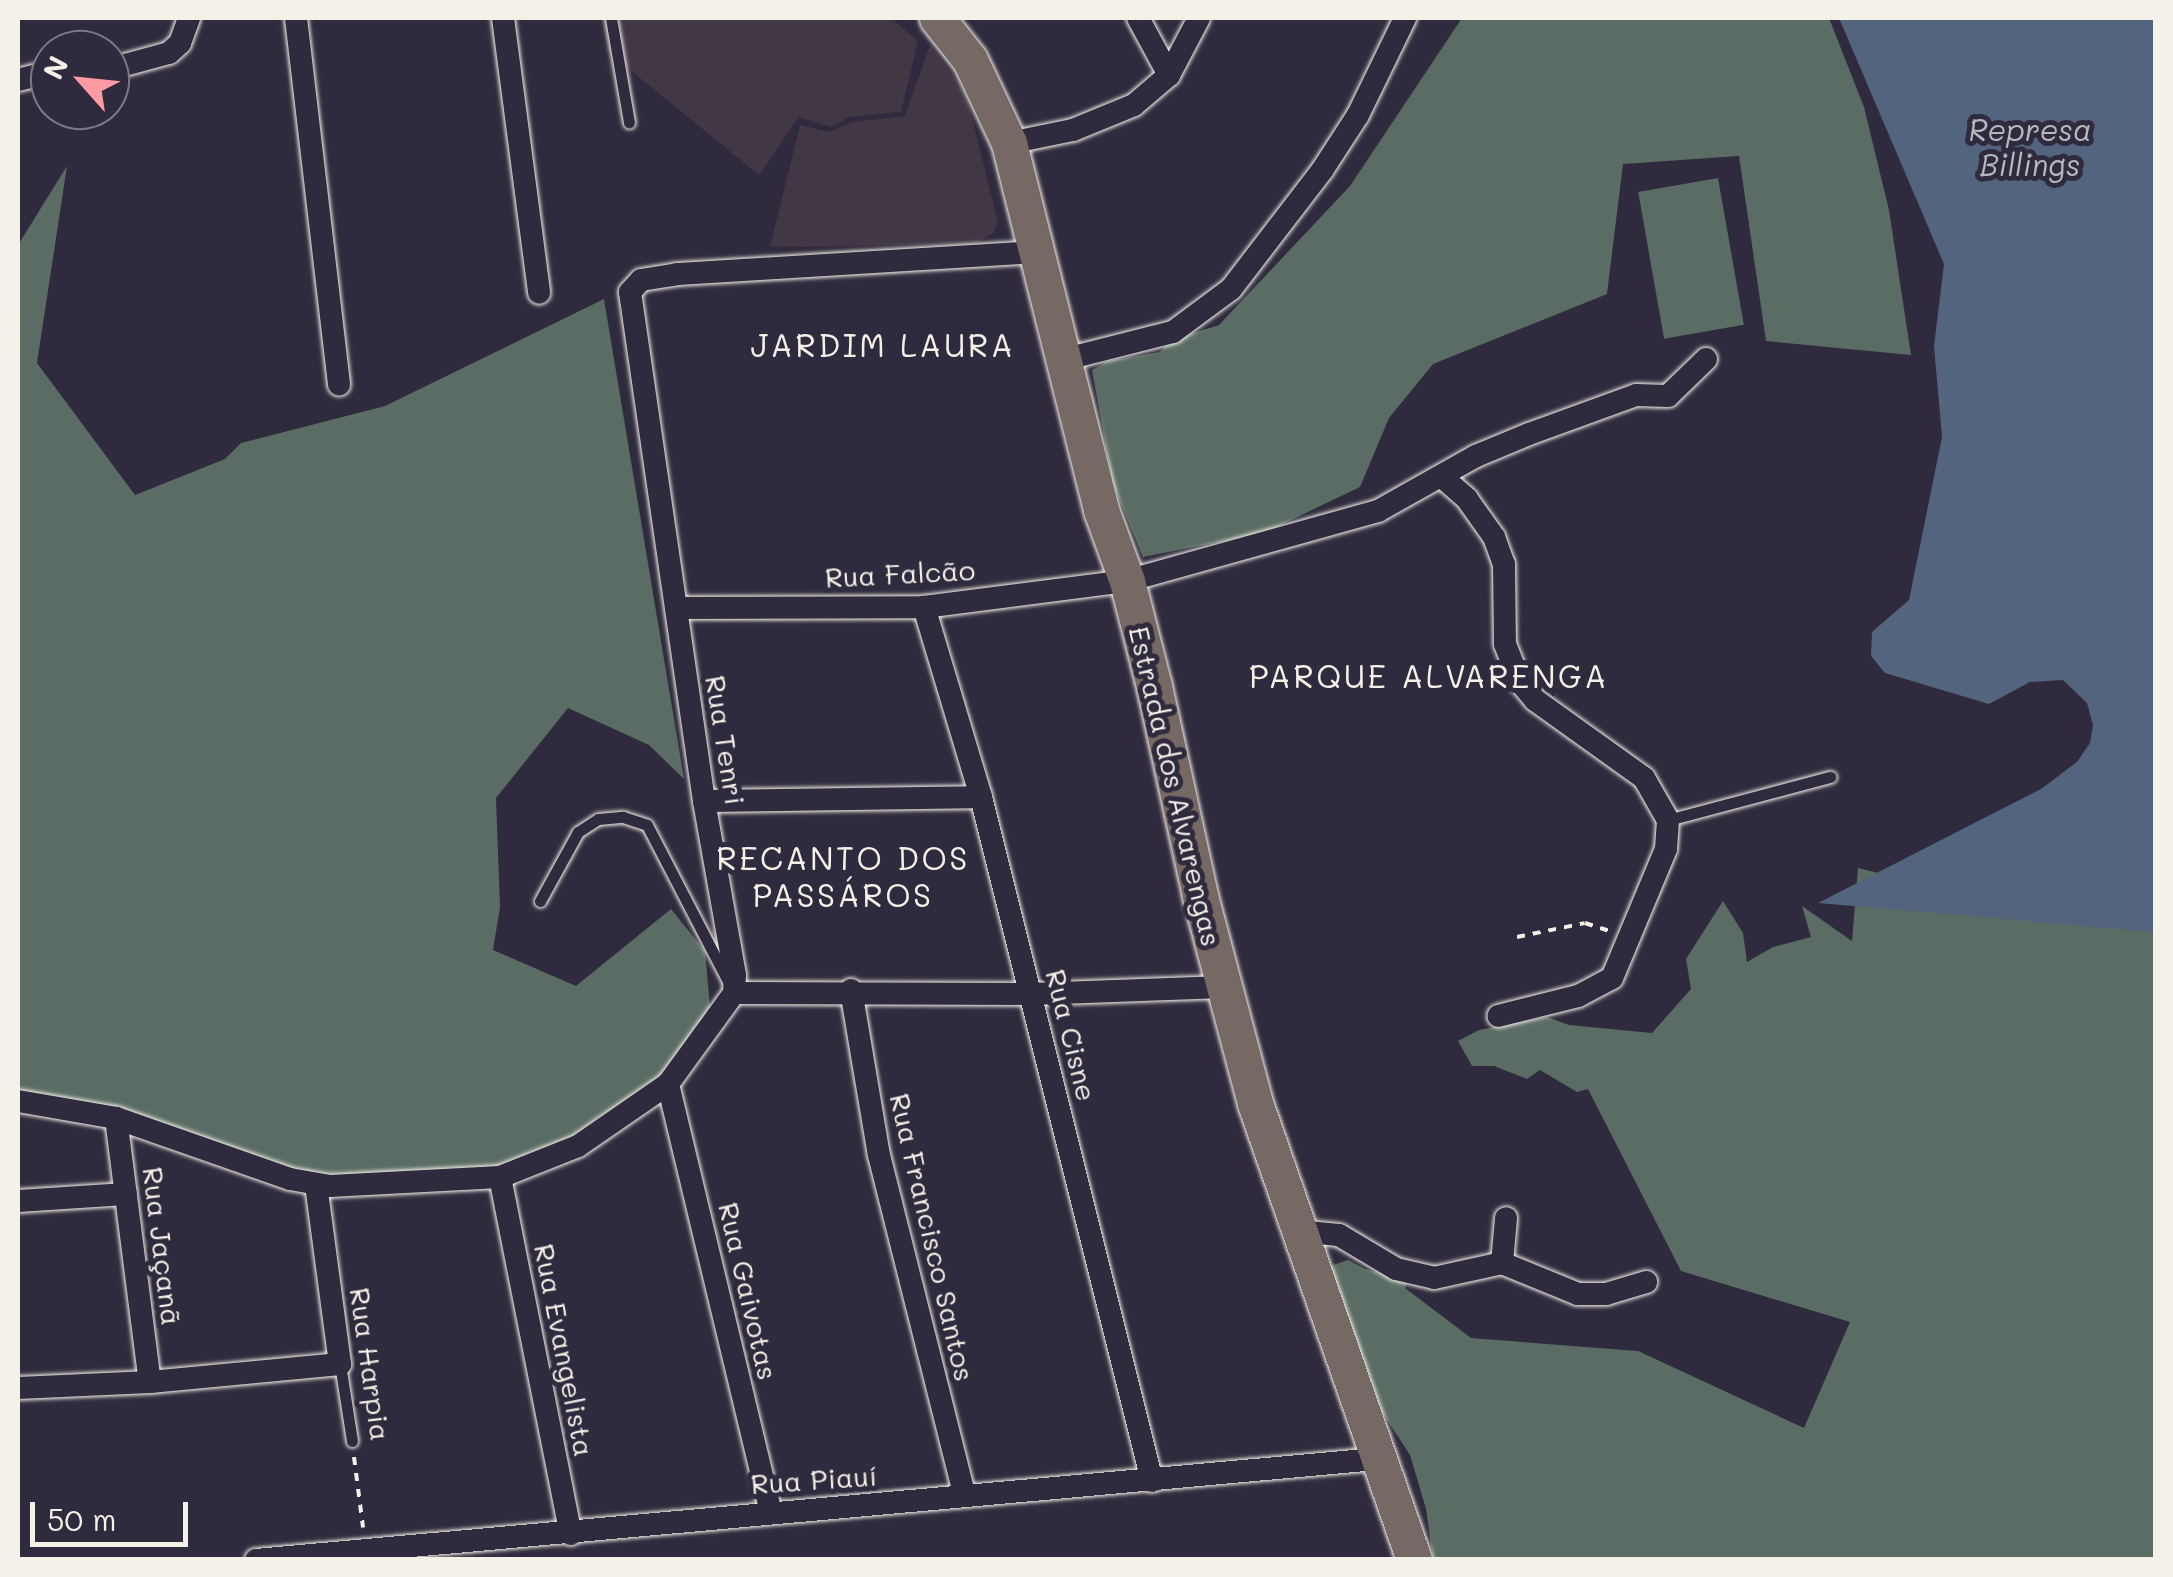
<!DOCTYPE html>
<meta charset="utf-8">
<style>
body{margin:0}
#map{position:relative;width:2173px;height:1577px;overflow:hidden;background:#2f2a3d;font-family:Mali,sans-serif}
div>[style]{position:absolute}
.built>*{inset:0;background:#413745}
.green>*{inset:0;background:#5a6c64;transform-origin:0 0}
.water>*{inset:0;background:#53657e}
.path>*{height:4px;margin-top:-2px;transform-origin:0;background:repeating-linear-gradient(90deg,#f4f1e8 0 8px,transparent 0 16px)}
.roads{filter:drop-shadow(0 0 2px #f4f1e8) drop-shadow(0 0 2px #f4f1e8)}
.service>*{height:11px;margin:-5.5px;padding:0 5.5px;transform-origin:5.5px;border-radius:5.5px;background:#2f2a3d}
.minor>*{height:22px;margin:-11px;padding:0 11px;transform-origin:11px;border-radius:11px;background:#2f2a3d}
.primary>*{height:35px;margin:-17.5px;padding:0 17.5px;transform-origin:17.5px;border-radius:17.5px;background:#766964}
span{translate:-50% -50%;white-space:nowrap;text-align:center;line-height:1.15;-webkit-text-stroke:10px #2f2a3d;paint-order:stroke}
.street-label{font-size:28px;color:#f4f1e8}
.water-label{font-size:30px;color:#b4b9be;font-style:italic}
.quarter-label{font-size:32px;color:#f4f1e8;letter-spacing:2.5px}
.frame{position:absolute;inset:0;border:20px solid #f4f1e8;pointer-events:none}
.north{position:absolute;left:30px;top:30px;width:100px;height:100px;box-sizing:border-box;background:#2f2a3d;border:2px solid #7e7a81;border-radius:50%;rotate:297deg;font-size:28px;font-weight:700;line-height:40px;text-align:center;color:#f4f1e8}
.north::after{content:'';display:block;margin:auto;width:35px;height:45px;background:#ff9aa2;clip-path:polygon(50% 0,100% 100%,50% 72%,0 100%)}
.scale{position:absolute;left:30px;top:1502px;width:158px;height:45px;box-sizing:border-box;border:5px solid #f4f1e8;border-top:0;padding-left:12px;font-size:30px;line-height:35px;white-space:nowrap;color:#f4f1e8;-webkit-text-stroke:8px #2f2a3d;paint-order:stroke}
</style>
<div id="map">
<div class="built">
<div style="clip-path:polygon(602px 18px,891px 18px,918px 41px,901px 112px,849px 117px,831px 127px,799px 117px,759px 175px,607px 51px)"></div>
<div style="clip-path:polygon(930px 45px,961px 86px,969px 106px,998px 223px,993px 233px,975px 244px,770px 247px,800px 125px,829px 132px,852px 122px,905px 116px)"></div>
</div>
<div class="green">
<div style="clip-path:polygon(1462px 18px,1829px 18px,1864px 107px,1889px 210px,1911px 355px,1766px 341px,1739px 156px,1623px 164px,1607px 294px,1433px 364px,1389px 418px,1360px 487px,1264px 533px,1143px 557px,1113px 484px,1092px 370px,1108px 361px,1160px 352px,1171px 340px,1219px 325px,1350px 186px)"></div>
<div style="clip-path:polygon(67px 166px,37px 363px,135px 495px,225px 459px,241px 443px,385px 406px,604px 299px,684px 779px,649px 745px,568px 708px,496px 798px,500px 907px,493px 950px,576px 986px,671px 909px,705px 951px,711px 1018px,663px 1079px,559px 1148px,497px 1173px,312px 1179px,18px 1093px,18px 245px)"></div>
<div style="left:1718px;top:178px;width:149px;height:81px;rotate:80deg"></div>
<div style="clip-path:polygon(1858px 868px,1915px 882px,2155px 897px,2155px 1559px,1433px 1559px,1426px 1509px,1410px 1455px,1369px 1392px,1356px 1339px,1330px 1266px,1348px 1260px,1365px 1269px,1408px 1280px,1405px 1288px,1471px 1338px,1638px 1351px,1804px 1428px,1850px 1322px,1681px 1271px,1588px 1089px,1577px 1092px,1540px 1070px,1527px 1079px,1494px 1066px,1472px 1066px,1458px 1041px,1479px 1030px,1547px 1017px,1569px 1025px,1652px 1033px,1691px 989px,1686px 959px,1723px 901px,1743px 933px,1747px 962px,1773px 947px,1811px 937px,1802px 906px,1852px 941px)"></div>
</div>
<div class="water">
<div style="clip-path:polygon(1839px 18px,2155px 18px,2155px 932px,1818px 903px,2041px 789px,2077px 762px,2090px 743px,2093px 725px,2087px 703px,2063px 680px,2030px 682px,1989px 704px,1885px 673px,1871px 656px,1872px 632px,1909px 600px,1942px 437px,1934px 346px,1944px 264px)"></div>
</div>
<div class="path">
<div style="left:1517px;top:937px;width:69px;rotate:-11.6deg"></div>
<div style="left:1585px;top:923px;width:25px;rotate:18deg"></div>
<div style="left:354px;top:1457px;width:71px;rotate:82.7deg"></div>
</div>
<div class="roads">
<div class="service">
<div style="left:611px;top:18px;width:106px;rotate:80.2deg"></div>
<div style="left:1668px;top:820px;width:168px;rotate:-14.9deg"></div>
<div style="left:540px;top:901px;width:79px;rotate:-61.2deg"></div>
<div style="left:578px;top:832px;width:24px;rotate:-33deg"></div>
<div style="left:598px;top:819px;width:25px;rotate:-5deg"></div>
<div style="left:623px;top:817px;width:25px;rotate:18deg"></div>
<div style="left:647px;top:825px;width:185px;rotate:62.6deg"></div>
<div style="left:340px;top:1364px;width:78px;rotate:81.1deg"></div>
</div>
<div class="minor">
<div style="left:296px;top:18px;width:369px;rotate:83.3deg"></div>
<div style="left:503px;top:18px;width:277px;rotate:82.5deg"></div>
<div style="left:1138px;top:18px;width:65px;rotate:61.5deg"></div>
<div style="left:110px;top:69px;width:61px;rotate:-15.2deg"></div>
<div style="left:169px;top:53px;width:15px;rotate:-42deg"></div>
<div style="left:180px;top:43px;width:27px;rotate:-70deg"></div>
<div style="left:18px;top:80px;width:33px;rotate:-14deg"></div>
<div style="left:1009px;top:143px;width:65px;rotate:-11.5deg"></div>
<div style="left:1073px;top:130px;width:66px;rotate:-22.3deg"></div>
<div style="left:1134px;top:105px;width:46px;rotate:-40.6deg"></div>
<div style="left:1169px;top:75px;width:64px;rotate:-62.2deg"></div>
<div style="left:1066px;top:359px;width:110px;rotate:-14.2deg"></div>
<div style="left:1173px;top:332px;width:72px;rotate:-36.6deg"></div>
<div style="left:1231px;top:289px;width:151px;rotate:-52.5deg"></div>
<div style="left:1323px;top:169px;width:64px;rotate:-57.1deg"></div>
<div style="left:1358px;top:115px;width:108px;rotate:-64.1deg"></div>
<div style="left:1442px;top:477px;width:33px;rotate:41deg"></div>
<div style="left:1467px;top:499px;width:47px;rotate:54.6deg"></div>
<div style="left:1494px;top:537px;width:29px;rotate:70deg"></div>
<div style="left:1504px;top:564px;width:80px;rotate:89.3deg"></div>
<div style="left:1505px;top:644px;width:41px;rotate:68.5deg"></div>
<div style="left:1520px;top:682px;width:23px;rotate:50deg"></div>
<div style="left:1535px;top:700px;width:134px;rotate:35.6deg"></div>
<div style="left:1644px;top:778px;width:48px;rotate:60.3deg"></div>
<div style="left:1668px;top:820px;width:29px;rotate:94deg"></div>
<div style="left:1666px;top:849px;width:140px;rotate:112.7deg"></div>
<div style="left:1612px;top:978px;width:38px;rotate:152deg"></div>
<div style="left:1578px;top:996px;width:82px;rotate:166deg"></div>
<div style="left:924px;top:607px;width:198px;rotate:73.3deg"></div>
<div style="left:981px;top:797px;width:705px;rotate:75.96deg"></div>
<div style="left:676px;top:608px;width:248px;rotate:-0.2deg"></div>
<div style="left:924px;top:607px;width:205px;rotate:-7.3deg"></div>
<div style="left:1127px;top:581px;width:261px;rotate:-15.6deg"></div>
<div style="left:1378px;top:511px;width:112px;rotate:-29.3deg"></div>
<div style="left:1476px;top:456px;width:57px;rotate:-22.5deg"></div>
<div style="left:1529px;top:434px;width:114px;rotate:-20deg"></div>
<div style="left:1636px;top:395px;width:32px;rotate:2deg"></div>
<div style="left:1668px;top:396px;width:53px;rotate:-44.2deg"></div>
<div style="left:704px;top:801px;width:277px;rotate:-0.8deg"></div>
<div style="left:851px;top:990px;width:167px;rotate:80.4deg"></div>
<div style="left:879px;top:1155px;width:349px;rotate:75.9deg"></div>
<div style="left:734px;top:993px;width:298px;rotate:0.2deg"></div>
<div style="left:1032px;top:994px;width:192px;rotate:-2.1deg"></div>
<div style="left:668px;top:1084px;width:440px;rotate:76.5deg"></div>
<div style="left:18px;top:1101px;width:99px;rotate:9.8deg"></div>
<div style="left:116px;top:1118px;width:184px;rotate:19.3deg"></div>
<div style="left:290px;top:1179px;width:41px;rotate:9.9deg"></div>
<div style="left:330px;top:1186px;width:170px;rotate:-3deg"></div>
<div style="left:500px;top:1177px;width:84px;rotate:-21.7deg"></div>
<div style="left:578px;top:1146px;width:109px;rotate:-34.6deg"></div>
<div style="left:668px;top:1084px;width:112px;rotate:-54deg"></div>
<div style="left:734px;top:993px;width:18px;rotate:-87deg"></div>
<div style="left:735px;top:975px;width:177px;rotate:-100.1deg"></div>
<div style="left:704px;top:801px;width:514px;rotate:-98.27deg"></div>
<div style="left:630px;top:292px;width:16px;rotate:-47deg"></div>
<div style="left:641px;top:280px;width:36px;rotate:-9deg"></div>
<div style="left:677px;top:274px;width:362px;rotate:-3.5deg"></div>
<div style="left:116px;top:1118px;width:266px;rotate:82.7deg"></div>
<div style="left:500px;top:1177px;width:364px;rotate:78.8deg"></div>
<div style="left:18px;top:1201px;width:108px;rotate:-3.7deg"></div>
<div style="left:1297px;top:1231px;width:42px;rotate:5.4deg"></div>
<div style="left:1339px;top:1235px;width:66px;rotate:30.8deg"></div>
<div style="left:1396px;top:1269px;width:39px;rotate:13deg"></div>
<div style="left:1434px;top:1278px;width:70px;rotate:-12.4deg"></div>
<div style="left:1502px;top:1263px;width:45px;rotate:-84.9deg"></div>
<div style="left:1502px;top:1263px;width:82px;rotate:22.2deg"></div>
<div style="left:1578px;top:1294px;width:28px"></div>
<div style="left:1606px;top:1294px;width:42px;rotate:-16.7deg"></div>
<div style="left:18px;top:1388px;width:132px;rotate:-2.6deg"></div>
<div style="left:150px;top:1382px;width:191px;rotate:-5.4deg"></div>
<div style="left:340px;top:1364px;width:181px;rotate:-97.6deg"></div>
<div style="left:256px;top:1560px;width:1126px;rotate:-5.15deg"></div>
</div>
<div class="primary">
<div style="left:937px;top:18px;width:53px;rotate:51.8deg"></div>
<div style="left:970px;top:60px;width:92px;rotate:64.8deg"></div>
<div style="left:1009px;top:143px;width:378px;rotate:75.9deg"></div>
<div style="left:1101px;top:510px;width:76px;rotate:69.9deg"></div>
<div style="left:1127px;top:581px;width:108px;rotate:75.6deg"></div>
<div style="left:1154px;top:686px;width:215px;rotate:77.6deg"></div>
<div style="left:1200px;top:896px;width:214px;rotate:75.1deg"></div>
<div style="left:1255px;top:1103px;width:484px;rotate:70.8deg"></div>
</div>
</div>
<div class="street-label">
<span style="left:900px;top:573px;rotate:-3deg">Rua Falcão</span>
<span style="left:726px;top:740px;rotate:81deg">Rua Tenri</span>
<span style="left:1176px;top:786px;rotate:77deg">Estrada dos Alvarengas</span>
<span style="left:1072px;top:1035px;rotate:76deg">Rua Cisne</span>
<span style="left:933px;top:1237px;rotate:77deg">Rua Francisco Santos</span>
<span style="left:163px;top:1246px;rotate:83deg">Rua Jaçanã</span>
<span style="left:749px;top:1291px;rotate:77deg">Rua Gaivotas</span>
<span style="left:565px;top:1350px;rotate:79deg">Rua Evangelista</span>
<span style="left:371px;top:1364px;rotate:82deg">Rua Harpia</span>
<span style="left:814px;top:1479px;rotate:-4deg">Rua Piauí</span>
</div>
<div class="water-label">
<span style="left:2030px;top:146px">Represa<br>Billings</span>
</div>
<div class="quarter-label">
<span style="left:883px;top:344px">JARDIM LAURA</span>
<span style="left:1429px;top:675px">PARQUE ALVARENGA</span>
<span style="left:843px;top:876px">RECANTO DOS<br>PASSÁROS</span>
</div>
<div class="frame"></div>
<div class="north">N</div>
<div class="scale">50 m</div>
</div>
